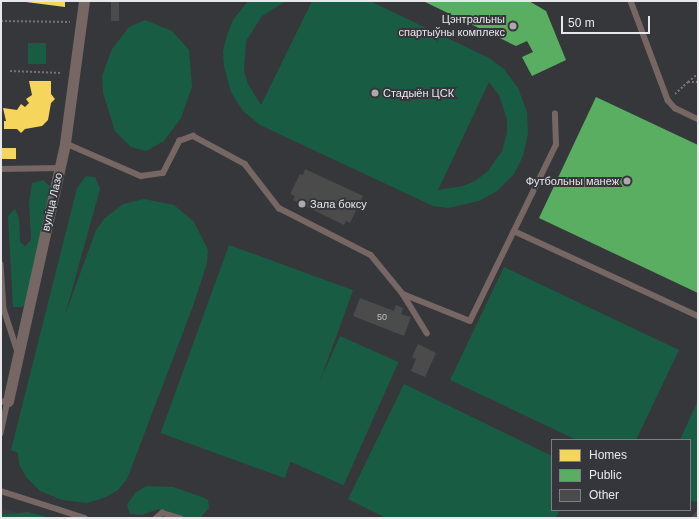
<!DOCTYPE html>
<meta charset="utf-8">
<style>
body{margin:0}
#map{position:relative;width:699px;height:519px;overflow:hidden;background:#36373a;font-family:Arial,sans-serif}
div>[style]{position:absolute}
.built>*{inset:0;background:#3a3c46}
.green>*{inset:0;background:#195c44;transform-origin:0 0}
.homes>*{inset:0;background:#f6d55c;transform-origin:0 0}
.public>*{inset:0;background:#5aae61}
.building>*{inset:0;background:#4b4b4c;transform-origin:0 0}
.path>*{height:2px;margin-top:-1px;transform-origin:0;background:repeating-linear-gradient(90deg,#7b7170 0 2px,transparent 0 4px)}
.lane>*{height:5.5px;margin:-2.75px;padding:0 2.75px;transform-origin:2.75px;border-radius:2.75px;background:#776764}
.street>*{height:11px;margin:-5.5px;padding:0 5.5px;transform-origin:5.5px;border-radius:5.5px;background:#776764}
.dots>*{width:11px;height:11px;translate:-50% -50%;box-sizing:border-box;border:2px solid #35363b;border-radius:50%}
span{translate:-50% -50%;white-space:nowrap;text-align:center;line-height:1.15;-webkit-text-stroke:4px #35363b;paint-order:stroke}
.number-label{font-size:9px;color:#c1c1c4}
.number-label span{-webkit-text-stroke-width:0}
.poi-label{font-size:11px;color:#e8e8ec}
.right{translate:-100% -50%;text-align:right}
.left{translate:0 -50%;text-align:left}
.street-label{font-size:11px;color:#e8e8ec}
.frame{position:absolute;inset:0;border:2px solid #e8e8ec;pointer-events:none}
.legend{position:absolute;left:551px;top:439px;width:140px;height:72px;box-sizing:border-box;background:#35363b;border:1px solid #7d7d82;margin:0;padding:5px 7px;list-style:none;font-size:12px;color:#e8e8ec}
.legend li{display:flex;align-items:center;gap:8px;height:20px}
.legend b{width:20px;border:1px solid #7d7d82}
.scale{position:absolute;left:561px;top:16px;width:89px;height:18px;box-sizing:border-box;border:2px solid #e8e8ec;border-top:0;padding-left:5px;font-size:12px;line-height:14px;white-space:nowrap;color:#e8e8ec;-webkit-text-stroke:3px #35363b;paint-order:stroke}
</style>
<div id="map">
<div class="built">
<div style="clip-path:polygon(1px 508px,36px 518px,1px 518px)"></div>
</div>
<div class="green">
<div style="clip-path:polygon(evenodd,248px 1px,286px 1px,262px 16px,246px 41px,244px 71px,248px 84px,261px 105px,312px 1px,370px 1px,489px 58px,504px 69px,518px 88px,527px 112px,528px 134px,523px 156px,514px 174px,497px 191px,479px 201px,448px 208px,433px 206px,260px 125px,243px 111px,231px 92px,224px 66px,223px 51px,227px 35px,233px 20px,248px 1px,489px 82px,499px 95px,507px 119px,507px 133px,502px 151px,488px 171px,475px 181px,463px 186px,438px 190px,489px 82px)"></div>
<div style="clip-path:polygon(145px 20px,172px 31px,189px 50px,192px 87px,181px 118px,164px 141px,146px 151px,131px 147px,115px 131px,103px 93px,102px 76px,112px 49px,129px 27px)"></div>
<div style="left:28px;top:43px;width:18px;height:21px"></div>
<div style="clip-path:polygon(86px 176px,95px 177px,100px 189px,65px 315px,96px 230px,105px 218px,123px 204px,144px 199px,174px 205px,194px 222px,208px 250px,207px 263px,193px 306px,127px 479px,118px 490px,106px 497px,87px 503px,62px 500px,40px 491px,26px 477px,19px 464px,18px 453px,11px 450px,77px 188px)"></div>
<div style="clip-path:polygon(43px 180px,52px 188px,26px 303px,22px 307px,13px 307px,8px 216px,15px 209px,19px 218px,20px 242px,25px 246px,31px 240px,29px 202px,32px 183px)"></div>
<div style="left:229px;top:245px;width:132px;height:200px;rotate:20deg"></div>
<div style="clip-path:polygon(504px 267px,679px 350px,636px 440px,577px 440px,450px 380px)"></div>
<div style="left:340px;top:336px;width:64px;height:135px;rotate:24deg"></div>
<div style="clip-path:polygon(404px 384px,552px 456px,552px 510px,560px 510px,556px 518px,386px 518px,348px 499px)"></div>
<div style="clip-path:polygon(698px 400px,698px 502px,690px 501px,690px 440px,680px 440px)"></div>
<div style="clip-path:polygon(146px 486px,173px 487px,202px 497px,208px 500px,209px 508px,201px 517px,183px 517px,158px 509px,142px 515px,130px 514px,127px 505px,135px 493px)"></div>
<div style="clip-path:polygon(28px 512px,50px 518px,1px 518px,1px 515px)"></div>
</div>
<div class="homes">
<div style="clip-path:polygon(18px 1px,65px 1px,65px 7px)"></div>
<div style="clip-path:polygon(29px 81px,51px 81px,51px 94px,55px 99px,51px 103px,48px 120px,42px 126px,25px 129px,21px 133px,17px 129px,4px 129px,4px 121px,6px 121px,3px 108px,17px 110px,21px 104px,25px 107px,29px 103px,26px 99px,32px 95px)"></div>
<div style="left:1px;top:148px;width:15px;height:11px"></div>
</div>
<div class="public">
<div style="clip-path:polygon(423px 1px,529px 1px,546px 11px,566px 60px,532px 76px,522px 57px,533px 52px,527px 41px,516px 46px)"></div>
<div style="clip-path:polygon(596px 97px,698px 145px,698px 293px,539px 218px)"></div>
</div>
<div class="building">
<div style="left:111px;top:1px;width:8px;height:20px"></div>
<div style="clip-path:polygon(305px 169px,363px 196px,350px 223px,346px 221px,344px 225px,293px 200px,295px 196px,290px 194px,300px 174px,303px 175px)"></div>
<div style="clip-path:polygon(360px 298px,394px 311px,396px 305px,403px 308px,401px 314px,411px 317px,404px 336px,353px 316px)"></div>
<div style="clip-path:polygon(418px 344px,436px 353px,425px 377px,411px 371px,416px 359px,412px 357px)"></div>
<div style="clip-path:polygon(698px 509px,698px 518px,691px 518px)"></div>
</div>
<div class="path">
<div style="left:1px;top:21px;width:69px;rotate:0.8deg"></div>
<div style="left:10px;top:71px;width:52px;rotate:2.2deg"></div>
<div style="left:688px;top:82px;width:13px;rotate:-39deg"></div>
<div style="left:675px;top:94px;width:18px;rotate:-43deg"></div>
<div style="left:688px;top:82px;width:10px"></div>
</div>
<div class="lane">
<div style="left:631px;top:1px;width:106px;rotate:69.5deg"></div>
<div style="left:668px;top:100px;width:11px;rotate:49deg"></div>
<div style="left:675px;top:108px;width:25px;rotate:26deg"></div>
<div style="left:65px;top:143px;width:83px;rotate:23.5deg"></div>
<div style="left:141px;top:176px;width:22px;rotate:-8deg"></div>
<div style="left:163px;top:173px;width:36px;rotate:-63deg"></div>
<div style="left:179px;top:141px;width:15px;rotate:-20deg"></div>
<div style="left:193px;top:136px;width:59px;rotate:28.3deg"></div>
<div style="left:245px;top:164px;width:56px;rotate:52.3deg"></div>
<div style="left:279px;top:208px;width:103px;rotate:27.1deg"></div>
<div style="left:371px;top:255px;width:50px;rotate:50.6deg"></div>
<div style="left:403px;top:294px;width:46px;rotate:58.4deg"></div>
<div style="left:1px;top:169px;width:59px;rotate:-1deg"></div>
<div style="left:514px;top:231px;width:203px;rotate:24.8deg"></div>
<div style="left:1px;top:264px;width:45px;rotate:86.2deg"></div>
<div style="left:4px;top:309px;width:42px;rotate:72deg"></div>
<div style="left:403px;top:294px;width:72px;rotate:21.9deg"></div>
<div style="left:470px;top:321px;width:196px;rotate:-64deg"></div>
<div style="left:556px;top:145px;width:31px;rotate:-92deg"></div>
<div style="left:1px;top:402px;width:7px;rotate:-8deg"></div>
<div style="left:8px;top:401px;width:33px;rotate:102deg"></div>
<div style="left:1px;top:491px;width:88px;rotate:17.8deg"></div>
<div style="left:156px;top:518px;width:8px;rotate:-40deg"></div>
<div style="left:162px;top:513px;width:19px;rotate:16deg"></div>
</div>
<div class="street">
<div style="left:8px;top:401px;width:264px;rotate:-77.5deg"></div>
<div style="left:65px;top:143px;width:143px;rotate:-82.4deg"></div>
</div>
<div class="dots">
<div style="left:513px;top:26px;background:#aaaaae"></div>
<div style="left:375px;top:93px;background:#aaaaae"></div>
<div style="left:627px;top:181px;background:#aaaaae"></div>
<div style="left:302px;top:204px;background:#aaaaae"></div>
</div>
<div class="number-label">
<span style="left:382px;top:317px">50</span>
</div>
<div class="poi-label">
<span class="right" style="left:505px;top:26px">Цэнтральны<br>спартыўны комплекс</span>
<span class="left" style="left:383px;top:93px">Стадыён ЦСК</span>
<span class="right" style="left:619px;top:181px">Футбольны манеж</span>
<span class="left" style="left:310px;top:204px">Зала боксу</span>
</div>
<div class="street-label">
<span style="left:52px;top:202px;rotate:-77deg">вуліца Лазо</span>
</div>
<div class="frame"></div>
<ul class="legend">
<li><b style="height:11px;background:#f6d55c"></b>Homes</li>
<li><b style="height:11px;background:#5aae61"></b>Public</li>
<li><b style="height:11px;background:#4b4b4c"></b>Other</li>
</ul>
<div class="scale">50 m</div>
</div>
